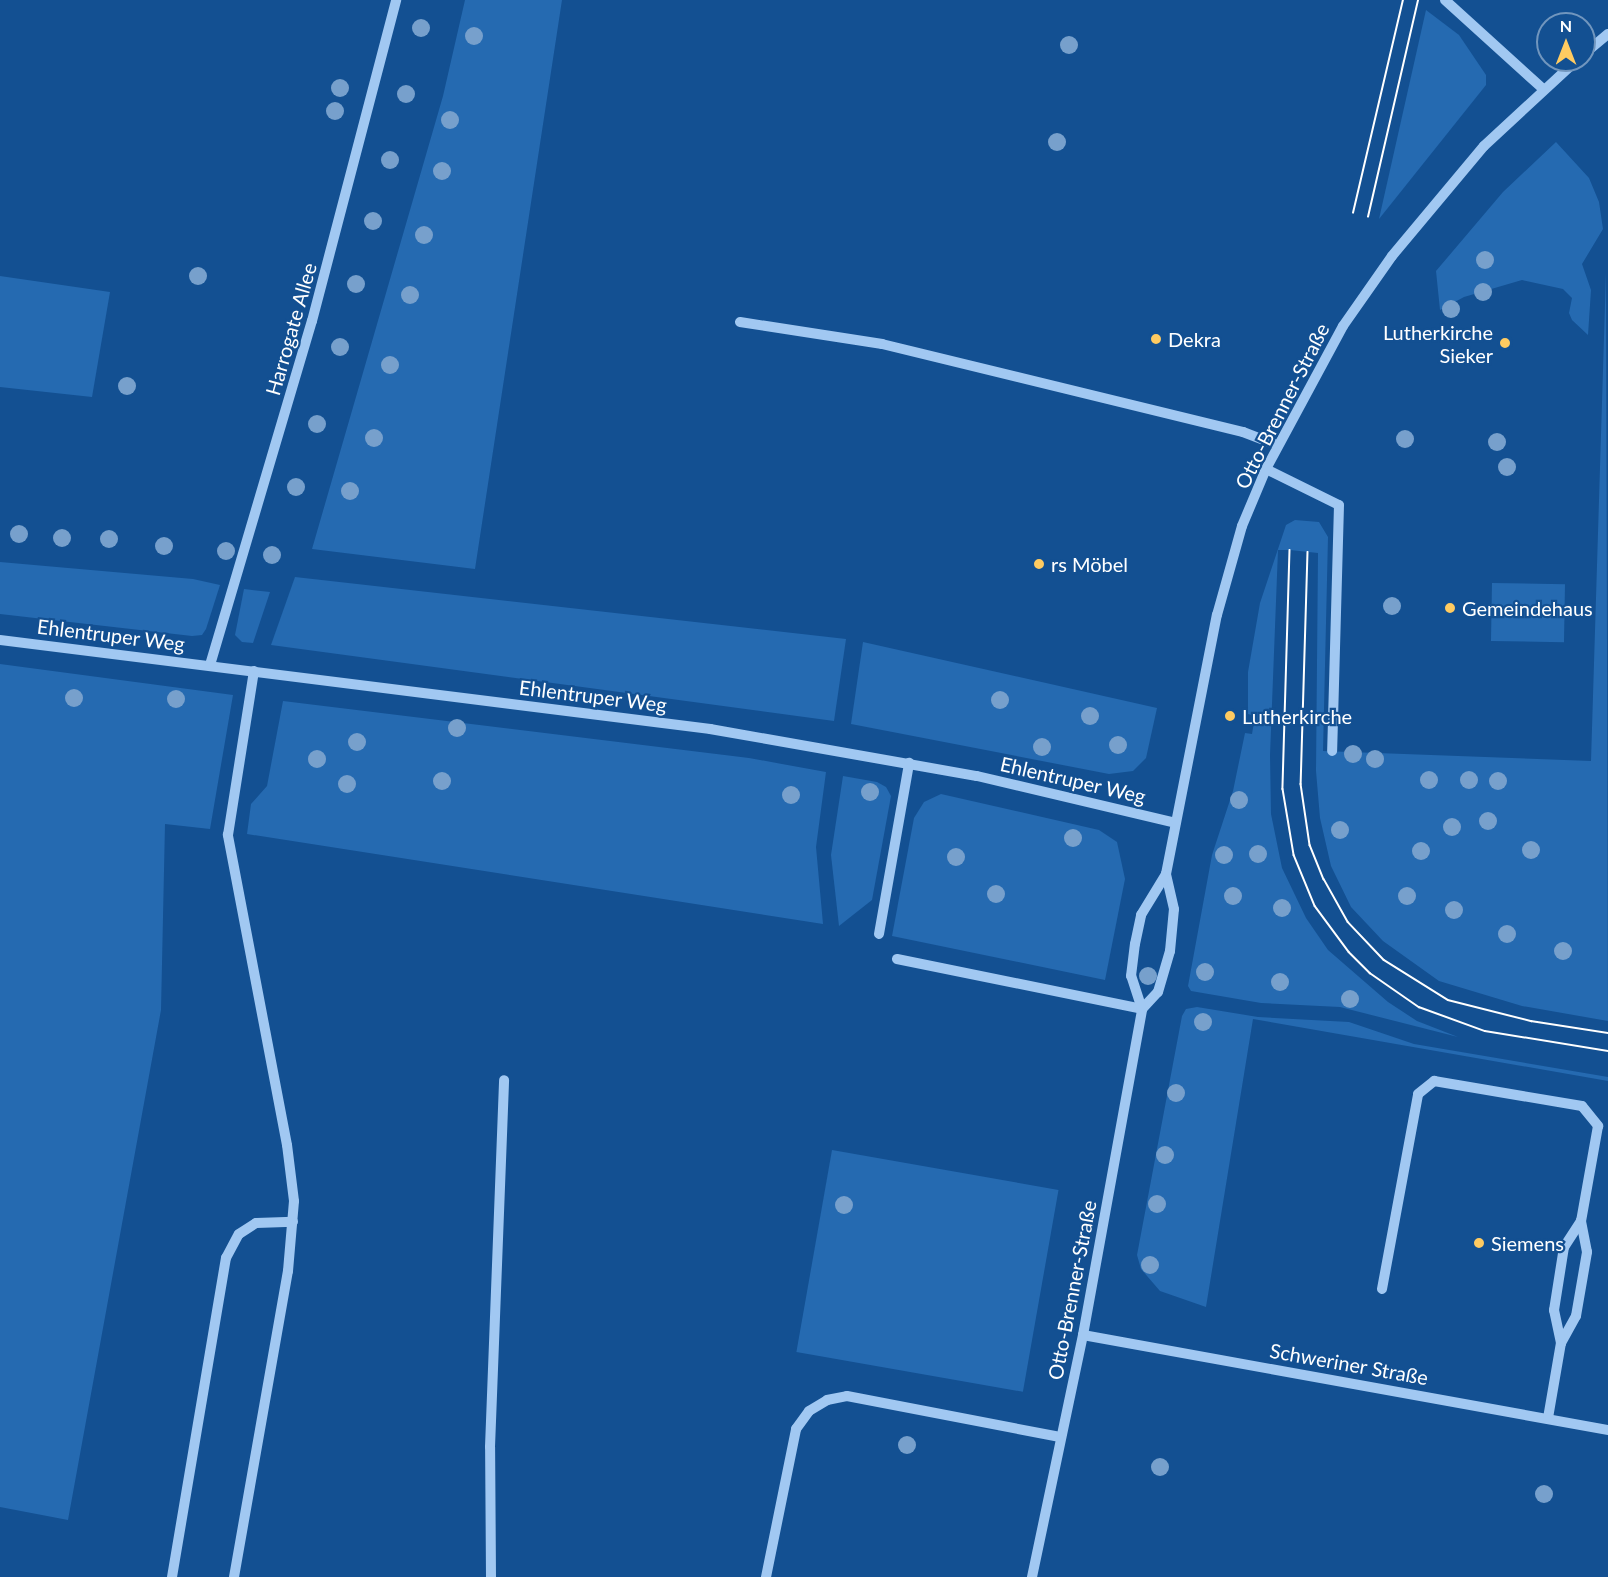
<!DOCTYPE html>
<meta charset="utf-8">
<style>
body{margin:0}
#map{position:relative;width:1608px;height:1577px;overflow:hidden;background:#135092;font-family:Lato,sans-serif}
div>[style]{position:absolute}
.green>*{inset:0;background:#256ab1;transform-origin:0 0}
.minor>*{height:10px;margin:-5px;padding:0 5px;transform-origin:5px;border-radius:5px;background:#a1c8f2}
.tram>*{height:1.5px;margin:-0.75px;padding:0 0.75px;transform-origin:0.75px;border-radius:0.75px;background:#fff}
.trees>*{width:18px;height:18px;margin:-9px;border-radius:50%;background:#77a0cc}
.dots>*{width:16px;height:16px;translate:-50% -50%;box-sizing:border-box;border:3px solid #135092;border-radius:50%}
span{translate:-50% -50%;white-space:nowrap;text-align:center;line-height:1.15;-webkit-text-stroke:4.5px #135092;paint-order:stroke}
.street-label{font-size:20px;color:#fff}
.poi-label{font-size:20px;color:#fff}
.right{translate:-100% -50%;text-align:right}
.left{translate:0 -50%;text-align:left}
.north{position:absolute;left:1536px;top:12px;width:60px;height:60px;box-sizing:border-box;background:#135092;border:2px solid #7196be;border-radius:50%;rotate:0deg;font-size:16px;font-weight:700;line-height:24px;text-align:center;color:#fff}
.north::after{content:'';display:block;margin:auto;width:21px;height:27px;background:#ffcb61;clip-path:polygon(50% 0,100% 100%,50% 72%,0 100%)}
</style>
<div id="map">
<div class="green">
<div style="clip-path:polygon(465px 0,562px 0,475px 569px,312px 549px,443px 96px)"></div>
<div style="clip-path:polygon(1426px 10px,1459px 35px,1486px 75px,1486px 85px,1379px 219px)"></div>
<div style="clip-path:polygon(1556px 142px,1589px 178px,1599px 202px,1603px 229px,1582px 264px,1591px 290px,1588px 335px,1572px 320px,1569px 313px,1572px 298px,1563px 289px,1522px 280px,1464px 297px,1440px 310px,1436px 271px,1503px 192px)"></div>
<div style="clip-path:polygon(1606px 272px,1608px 1021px,1522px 1006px,1439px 981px,1383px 941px,1351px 907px,1331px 866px,1320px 818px,1316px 771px,1318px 553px,1290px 550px,1278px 550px,1270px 755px,1271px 814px,1282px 868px,1306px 918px,1328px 950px,1388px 1002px,1417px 1021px,1458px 1037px,1340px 1007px,1261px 1003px,1191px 991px,1188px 986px,1212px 855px,1233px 791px,1245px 733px,1252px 734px,1255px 716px,1248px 714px,1248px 672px,1260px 603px,1286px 525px,1295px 520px,1319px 522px,1328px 537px,1323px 751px,1591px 761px)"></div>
<div style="clip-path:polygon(0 276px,110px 292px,92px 397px,0 387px)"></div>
<div style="clip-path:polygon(0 562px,193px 579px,220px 585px,206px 629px,202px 635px,192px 636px,0 614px)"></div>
<div style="clip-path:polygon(295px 577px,846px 639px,834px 721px,271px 645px)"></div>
<div style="left:1492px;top:583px;width:73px;height:58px;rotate:1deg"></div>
<div style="clip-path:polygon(244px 589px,270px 592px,253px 643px,242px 642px,235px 635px)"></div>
<div style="clip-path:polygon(863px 642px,1157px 708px,1146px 758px,1133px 771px,1109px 774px,851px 724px)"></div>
<div style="clip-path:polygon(0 664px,233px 695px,210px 829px,165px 824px,161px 1010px,68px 1520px,0 1507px)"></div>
<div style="clip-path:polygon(283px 701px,749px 758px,826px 772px,816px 847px,823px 924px,247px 834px,251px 804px,267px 786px)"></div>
<div style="clip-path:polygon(843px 776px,877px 782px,886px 787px,891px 796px,872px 900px,839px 926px,831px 855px)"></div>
<div style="clip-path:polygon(941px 794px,1099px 830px,1117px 842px,1125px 879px,1105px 980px,892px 936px,914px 818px,924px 802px)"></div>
<div style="clip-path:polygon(1197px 1007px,1258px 1017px,1349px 1022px,1414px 1044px,1608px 1077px,1608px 1081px,1253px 1019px,1206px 1307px,1160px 1291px,1141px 1269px,1137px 1255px,1182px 1016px,1186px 1009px)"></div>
<div style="left:832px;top:1150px;width:230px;height:205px;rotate:10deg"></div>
</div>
<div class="minor">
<div style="left:1445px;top:0;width:132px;rotate:42.2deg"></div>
<div style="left:1584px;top:54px;width:31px;rotate:-40deg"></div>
<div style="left:740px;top:322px;width:144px;rotate:8.8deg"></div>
<div style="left:882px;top:344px;width:372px;rotate:13.7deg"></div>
<div style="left:1243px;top:432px;width:36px;rotate:21deg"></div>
<div style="left:1266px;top:469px;width:81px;rotate:26.3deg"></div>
<div style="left:1339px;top:505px;width:246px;rotate:91.6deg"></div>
<div style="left:0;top:640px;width:716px;rotate:7.14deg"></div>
<div style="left:710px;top:729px;width:271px;rotate:10deg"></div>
<div style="left:977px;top:776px;width:204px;rotate:13.3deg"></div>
<div style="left:210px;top:665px;width:359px;rotate:-73.5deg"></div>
<div style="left:312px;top:321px;width:332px;rotate:-75.3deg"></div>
<div style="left:879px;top:934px;width:174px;rotate:-80deg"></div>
<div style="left:897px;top:959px;width:250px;rotate:11.5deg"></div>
<div style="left:1142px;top:1009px;width:23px;rotate:-47deg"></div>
<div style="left:1158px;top:992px;width:43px;rotate:-73.7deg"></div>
<div style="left:1170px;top:951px;width:42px;rotate:-84.6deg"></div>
<div style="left:1174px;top:909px;width:36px;rotate:-103deg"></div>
<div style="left:1166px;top:874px;width:264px;rotate:-78.9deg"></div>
<div style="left:1217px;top:615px;width:92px;rotate:-74.3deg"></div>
<div style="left:1242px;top:526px;width:62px;rotate:-67.2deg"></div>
<div style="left:1266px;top:469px;width:162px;rotate:-61.7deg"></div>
<div style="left:1343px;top:326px;width:85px;rotate:-55deg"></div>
<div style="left:1392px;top:256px;width:143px;rotate:-50.1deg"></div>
<div style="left:1484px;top:146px;width:127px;rotate:-42.8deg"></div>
<div style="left:1382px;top:1289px;width:198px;rotate:-79.5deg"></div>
<div style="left:1418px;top:1094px;width:21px;rotate:-39deg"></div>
<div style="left:1434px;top:1081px;width:150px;rotate:9.6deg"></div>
<div style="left:1582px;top:1106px;width:26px;rotate:51deg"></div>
<div style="left:1598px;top:1126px;width:97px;rotate:100.1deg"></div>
<div style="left:1083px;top:1335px;width:534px;rotate:10.26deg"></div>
<div style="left:1548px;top:1418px;width:76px;rotate:-80.2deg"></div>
<div style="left:1561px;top:1343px;width:31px;rotate:-61deg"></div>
<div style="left:1576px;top:1316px;width:65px;rotate:-80.2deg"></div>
<div style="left:1587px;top:1252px;width:32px;rotate:-101deg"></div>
<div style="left:1581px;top:1221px;width:31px;rotate:123deg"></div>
<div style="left:1564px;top:1247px;width:64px;rotate:99deg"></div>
<div style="left:1554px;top:1310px;width:34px;rotate:78deg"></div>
<div style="left:172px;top:1577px;width:324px;rotate:-80.4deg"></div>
<div style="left:226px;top:1258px;width:27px;rotate:-62deg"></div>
<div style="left:239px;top:1234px;width:20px;rotate:-33deg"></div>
<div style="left:256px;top:1223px;width:37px;rotate:-2deg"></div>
<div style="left:234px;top:1577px;width:311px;rotate:-80deg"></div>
<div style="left:288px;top:1271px;width:70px;rotate:-85.1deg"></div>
<div style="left:294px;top:1201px;width:56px;rotate:-97.1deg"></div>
<div style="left:287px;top:1145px;width:316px;rotate:-100.8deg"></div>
<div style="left:228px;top:835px;width:166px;rotate:-81deg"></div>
<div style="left:491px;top:1577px;width:130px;rotate:-90.4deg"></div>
<div style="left:490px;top:1447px;width:367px;rotate:-87.8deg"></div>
<div style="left:766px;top:1577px;width:151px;rotate:-78.5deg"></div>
<div style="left:796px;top:1429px;width:22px;rotate:-54deg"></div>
<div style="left:809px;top:1411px;width:21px;rotate:-31deg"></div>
<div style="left:827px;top:1400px;width:20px;rotate:-11deg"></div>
<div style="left:847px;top:1396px;width:217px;rotate:10.9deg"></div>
<div style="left:1032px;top:1577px;width:247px;rotate:-78.1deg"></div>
<div style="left:1083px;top:1335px;width:331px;rotate:-79.7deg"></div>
<div style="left:1142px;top:1009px;width:35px;rotate:-108deg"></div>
<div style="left:1131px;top:976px;width:32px;rotate:-83deg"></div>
<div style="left:1135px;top:944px;width:30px;rotate:-78deg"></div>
<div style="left:1141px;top:915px;width:48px;rotate:-58.6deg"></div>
</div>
<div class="tram">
<div style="left:1353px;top:213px;width:219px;rotate:-76.8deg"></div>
<div style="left:1368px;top:217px;width:223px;rotate:-77deg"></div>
<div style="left:1290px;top:550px;width:239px;rotate:91.7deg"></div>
<div style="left:1283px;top:789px;width:67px;rotate:80.5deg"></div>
<div style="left:1294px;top:855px;width:55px;rotate:67.6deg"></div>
<div style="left:1315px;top:906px;width:57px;rotate:53.5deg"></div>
<div style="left:1349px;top:952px;width:30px;rotate:45deg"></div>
<div style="left:1370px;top:973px;width:60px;rotate:34.8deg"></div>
<div style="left:1419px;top:1007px;width:70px;rotate:20deg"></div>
<div style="left:1485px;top:1031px;width:125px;rotate:9.2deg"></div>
<div style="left:1308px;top:552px;width:232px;rotate:91.7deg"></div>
<div style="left:1301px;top:784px;width:62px;rotate:81.6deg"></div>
<div style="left:1310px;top:845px;width:37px;rotate:68deg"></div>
<div style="left:1324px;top:879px;width:49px;rotate:60.8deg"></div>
<div style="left:1348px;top:922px;width:52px;rotate:46.5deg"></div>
<div style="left:1384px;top:960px;width:75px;rotate:32deg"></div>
<div style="left:1448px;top:1000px;width:86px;rotate:14.2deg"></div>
<div style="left:1531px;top:1021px;width:78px;rotate:8.9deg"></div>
</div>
<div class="trees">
<div style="left:421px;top:28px"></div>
<div style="left:474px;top:36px"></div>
<div style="left:1069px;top:45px"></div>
<div style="left:340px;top:88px"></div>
<div style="left:406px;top:94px"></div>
<div style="left:335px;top:111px"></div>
<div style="left:450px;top:120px"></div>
<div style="left:1057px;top:142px"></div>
<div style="left:390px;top:160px"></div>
<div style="left:442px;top:171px"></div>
<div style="left:373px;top:221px"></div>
<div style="left:424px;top:235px"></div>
<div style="left:1485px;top:260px"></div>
<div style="left:198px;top:276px"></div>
<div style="left:356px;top:284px"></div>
<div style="left:1483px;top:292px"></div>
<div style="left:410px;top:295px"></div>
<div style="left:1451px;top:309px"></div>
<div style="left:340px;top:347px"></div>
<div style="left:390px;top:365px"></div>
<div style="left:127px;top:386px"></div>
<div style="left:317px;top:424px"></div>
<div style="left:374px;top:438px"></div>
<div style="left:1405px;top:439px"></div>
<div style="left:1497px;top:442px"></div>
<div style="left:1507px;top:467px"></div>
<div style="left:296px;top:487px"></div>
<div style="left:350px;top:491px"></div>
<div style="left:19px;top:534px"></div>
<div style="left:62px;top:538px"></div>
<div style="left:109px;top:539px"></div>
<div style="left:164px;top:546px"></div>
<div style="left:226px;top:551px"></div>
<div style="left:272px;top:555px"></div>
<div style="left:1392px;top:606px"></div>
<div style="left:74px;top:698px"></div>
<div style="left:176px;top:699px"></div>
<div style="left:1000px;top:700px"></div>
<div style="left:1090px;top:716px"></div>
<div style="left:457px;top:728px"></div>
<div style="left:357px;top:742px"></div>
<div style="left:1118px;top:745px"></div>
<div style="left:1042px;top:747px"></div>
<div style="left:1353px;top:754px"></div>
<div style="left:317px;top:759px"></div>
<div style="left:1375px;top:759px"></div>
<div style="left:1429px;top:780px"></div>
<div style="left:1469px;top:780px"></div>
<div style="left:442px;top:781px"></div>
<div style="left:1498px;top:781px"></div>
<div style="left:347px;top:784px"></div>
<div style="left:870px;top:792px"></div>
<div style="left:791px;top:795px"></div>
<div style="left:1239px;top:800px"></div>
<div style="left:1488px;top:821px"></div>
<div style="left:1452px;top:827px"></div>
<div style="left:1340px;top:830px"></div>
<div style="left:1073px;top:838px"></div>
<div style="left:1531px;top:850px"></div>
<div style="left:1421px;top:851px"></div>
<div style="left:1258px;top:854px"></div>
<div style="left:1224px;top:855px"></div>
<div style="left:956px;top:857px"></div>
<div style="left:996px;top:894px"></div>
<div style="left:1233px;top:896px"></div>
<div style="left:1407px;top:896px"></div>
<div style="left:1282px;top:908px"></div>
<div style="left:1454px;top:910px"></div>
<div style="left:1507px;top:934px"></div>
<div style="left:1563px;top:951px"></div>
<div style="left:1205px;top:972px"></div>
<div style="left:1148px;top:976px"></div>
<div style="left:1280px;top:982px"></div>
<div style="left:1350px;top:999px"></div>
<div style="left:1203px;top:1022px"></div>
<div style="left:1176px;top:1093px"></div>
<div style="left:1165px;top:1155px"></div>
<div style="left:1157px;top:1204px"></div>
<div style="left:844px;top:1205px"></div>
<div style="left:1150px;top:1265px"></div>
<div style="left:907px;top:1445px"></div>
<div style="left:1160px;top:1467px"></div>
<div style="left:1544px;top:1494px"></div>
</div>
<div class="dots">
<div style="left:1156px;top:339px;background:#ffcb61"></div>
<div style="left:1505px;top:343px;background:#ffcb61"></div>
<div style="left:1039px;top:564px;background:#ffcb61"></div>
<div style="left:1450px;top:608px;background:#ffcb61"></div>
<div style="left:1230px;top:716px;background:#ffcb61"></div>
<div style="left:1479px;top:1243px;background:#ffcb61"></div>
</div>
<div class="street-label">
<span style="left:291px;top:329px;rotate:-74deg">Harrogate Allee</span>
<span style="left:1282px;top:406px;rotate:-63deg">Otto-Brenner-Straße</span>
<span style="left:111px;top:635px;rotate:7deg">Ehlentruper Weg</span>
<span style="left:593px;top:696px;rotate:7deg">Ehlentruper Weg</span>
<span style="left:1073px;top:780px;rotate:13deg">Ehlentruper Weg</span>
<span style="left:1072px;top:1290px;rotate:-79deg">Otto-Brenner-Straße</span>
<span style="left:1349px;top:1364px;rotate:10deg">Schweriner Straße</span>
</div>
<div class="poi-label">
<span class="right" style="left:1493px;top:344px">Lutherkirche<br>Sieker</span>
<span class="left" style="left:1168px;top:339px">Dekra</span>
<span class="left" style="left:1051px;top:564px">rs Möbel</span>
<span class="left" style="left:1462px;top:608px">Gemeindehaus</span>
<span class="left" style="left:1242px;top:716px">Lutherkirche</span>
<span class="left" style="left:1491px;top:1243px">Siemens</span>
</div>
<div class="north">N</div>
</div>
